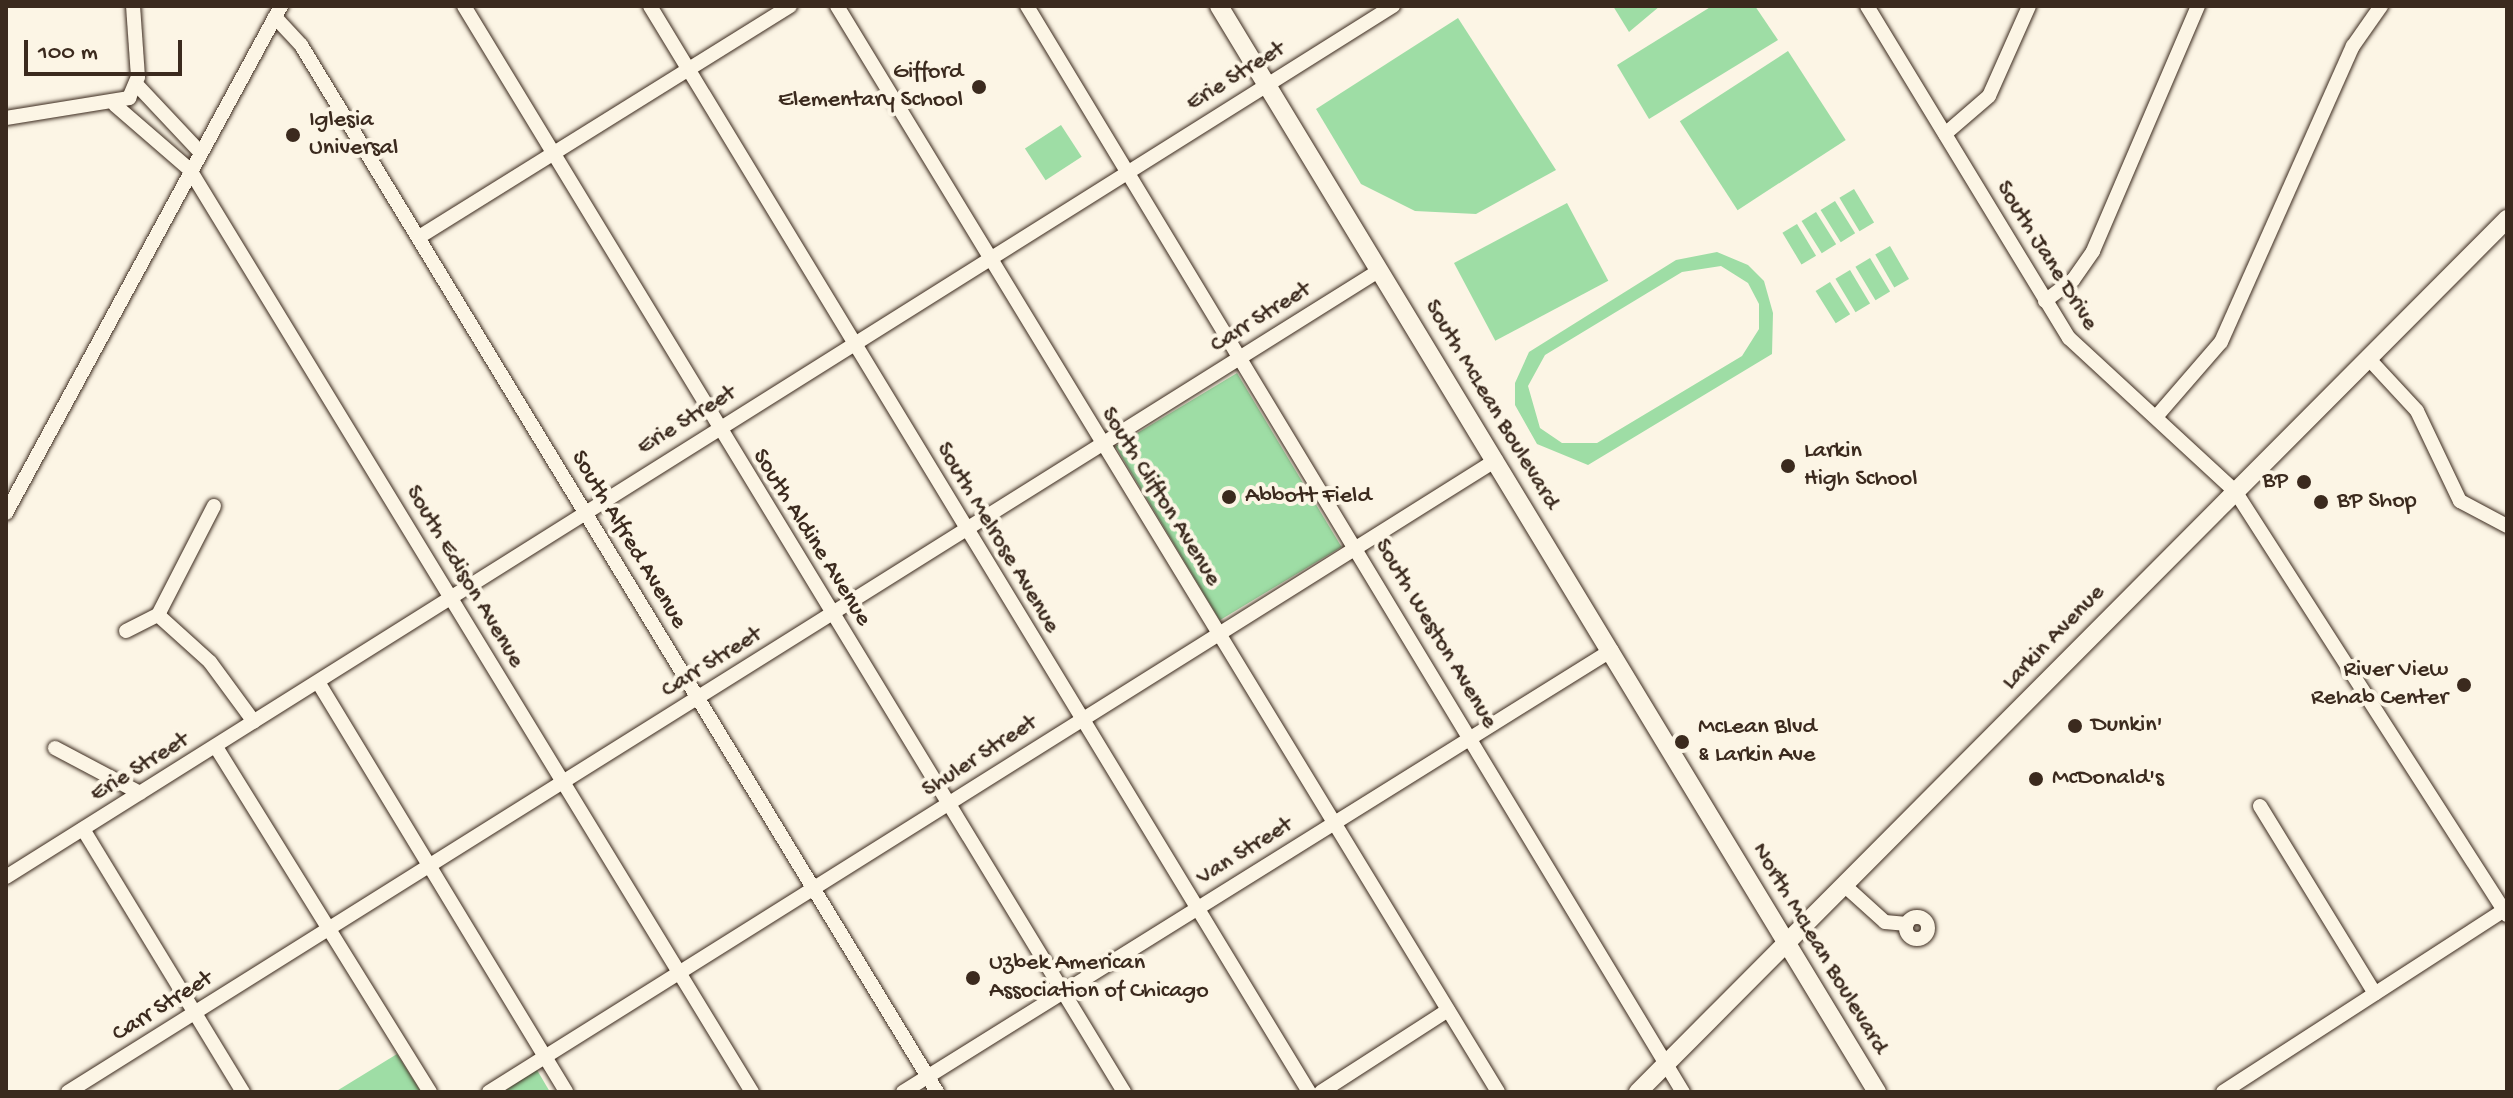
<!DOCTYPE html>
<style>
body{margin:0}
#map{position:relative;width:2513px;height:1098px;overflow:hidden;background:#fcf5e5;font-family:"Gochi Hand",sans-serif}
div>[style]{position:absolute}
.green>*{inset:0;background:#9edda5;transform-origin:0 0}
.roads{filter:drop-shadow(0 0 2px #3b2a1e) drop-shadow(0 0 2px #3b2a1e)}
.minor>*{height:14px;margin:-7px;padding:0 7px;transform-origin:7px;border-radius:7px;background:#fcf5e5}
.minor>.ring{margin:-7px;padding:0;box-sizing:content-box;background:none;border:14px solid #fcf5e5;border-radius:50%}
.major>*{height:18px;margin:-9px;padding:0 9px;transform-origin:9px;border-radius:9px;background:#fcf5e5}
.dots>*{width:22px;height:22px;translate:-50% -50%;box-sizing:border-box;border:4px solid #fcf5e5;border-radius:50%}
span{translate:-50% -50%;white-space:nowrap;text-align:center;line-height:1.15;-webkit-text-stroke:8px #fcf5e5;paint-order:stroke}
.poi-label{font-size:24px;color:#3b2a1e}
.right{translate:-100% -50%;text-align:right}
.left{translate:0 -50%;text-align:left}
.street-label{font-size:24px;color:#3b2a1e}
.frame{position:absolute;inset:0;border:8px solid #3b2a1e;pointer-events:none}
.scale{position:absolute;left:24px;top:40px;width:158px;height:36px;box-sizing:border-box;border:4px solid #3b2a1e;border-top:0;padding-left:10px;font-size:24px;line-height:28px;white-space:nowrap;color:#3b2a1e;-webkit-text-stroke:6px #fcf5e5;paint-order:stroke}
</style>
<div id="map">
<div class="green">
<div style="clip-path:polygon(1613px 6px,1660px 6px,1629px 32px)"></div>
<div style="clip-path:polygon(1712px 6px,1755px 6px,1778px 40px,1649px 119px,1617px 65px)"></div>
<div style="clip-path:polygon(1458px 18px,1556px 170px,1476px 214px,1415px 211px,1361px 184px,1316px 109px)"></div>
<div style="left:1788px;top:51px;width:106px;height:129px;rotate:57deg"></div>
<div style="left:1061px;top:125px;width:38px;height:43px;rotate:57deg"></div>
<div style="left:1854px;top:189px;width:39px;height:17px;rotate:59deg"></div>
<div style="left:1835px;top:201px;width:38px;height:17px;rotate:58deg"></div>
<div style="left:1567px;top:203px;width:88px;height:128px;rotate:62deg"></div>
<div style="left:1816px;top:212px;width:38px;height:17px;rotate:58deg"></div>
<div style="left:1797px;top:224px;width:37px;height:17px;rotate:59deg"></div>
<div style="left:1890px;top:246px;width:38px;height:17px;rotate:60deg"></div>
<div style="clip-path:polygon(evenodd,1717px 252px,1748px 265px,1764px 281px,1773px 313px,1772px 354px,1588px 465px,1537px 444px,1515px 405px,1515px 383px,1529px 352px,1676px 260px,1717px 252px,1721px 266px,1748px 283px,1759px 304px,1759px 329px,1742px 356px,1597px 443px,1562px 443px,1540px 428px,1528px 386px,1545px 355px,1682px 272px,1721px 266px)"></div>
<div style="left:1870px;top:258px;width:39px;height:17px;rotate:59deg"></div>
<div style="left:1850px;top:270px;width:39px;height:17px;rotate:59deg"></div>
<div style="left:1830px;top:282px;width:38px;height:17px;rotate:58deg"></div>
<div style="left:1237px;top:373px;width:203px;height:142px;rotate:59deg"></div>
<div style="clip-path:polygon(397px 1054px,421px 1092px,335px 1092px)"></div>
<div style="clip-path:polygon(537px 1070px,550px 1092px,503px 1092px)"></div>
</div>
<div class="roads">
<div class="minor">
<div style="left:464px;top:6px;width:1271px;rotate:58.71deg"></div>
<div style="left:650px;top:6px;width:1270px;rotate:58.75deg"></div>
<div style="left:837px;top:6px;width:1271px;rotate:58.67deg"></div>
<div style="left:1027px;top:6px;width:1269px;rotate:58.87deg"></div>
<div style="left:1867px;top:6px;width:389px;rotate:58.7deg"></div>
<div style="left:2069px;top:338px;width:226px;rotate:42.7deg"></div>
<div style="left:2235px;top:491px;width:504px;rotate:57.32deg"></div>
<div style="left:275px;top:17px;width:38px;rotate:47deg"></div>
<div style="left:301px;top:45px;width:1225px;rotate:58.72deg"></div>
<div style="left:137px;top:85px;width:92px;rotate:46.8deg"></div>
<div style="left:115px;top:105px;width:99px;rotate:40.9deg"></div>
<div style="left:190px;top:170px;width:1080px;rotate:58.64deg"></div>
<div style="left:6px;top:118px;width:125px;rotate:-9.2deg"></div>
<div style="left:129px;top:98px;width:23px;rotate:-67deg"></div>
<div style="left:138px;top:77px;width:71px;rotate:-94deg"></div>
<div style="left:1945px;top:134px;width:58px;rotate:-40.8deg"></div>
<div style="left:1989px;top:96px;width:98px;rotate:-66deg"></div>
<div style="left:419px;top:237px;width:437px;rotate:-31.9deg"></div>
<div style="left:2045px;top:301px;width:35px;rotate:-37deg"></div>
<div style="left:2073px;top:280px;width:35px;rotate:-55deg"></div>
<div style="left:2093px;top:251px;width:267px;rotate:-66.8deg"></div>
<div style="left:2368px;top:358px;width:72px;rotate:47.2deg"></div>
<div style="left:2417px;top:411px;width:100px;rotate:64.5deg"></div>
<div style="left:2460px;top:501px;width:53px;rotate:28deg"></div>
<div style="left:2156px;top:417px;width:99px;rotate:-49.1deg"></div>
<div style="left:2221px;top:342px;width:324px;rotate:-66deg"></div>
<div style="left:2353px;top:46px;width:49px;rotate:-55deg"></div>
<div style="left:214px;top:506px;width:123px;rotate:117.2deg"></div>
<div style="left:158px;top:615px;width:70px;rotate:42.1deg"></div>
<div style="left:210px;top:662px;width:74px;rotate:53.7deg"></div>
<div style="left:6px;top:513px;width:577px;rotate:-61.52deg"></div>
<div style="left:126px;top:631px;width:36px;rotate:-27deg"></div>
<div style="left:318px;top:682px;width:479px;rotate:58.8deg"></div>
<div style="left:216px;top:747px;width:406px;rotate:58.2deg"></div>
<div style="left:55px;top:748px;width:96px;rotate:27.9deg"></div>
<div style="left:2260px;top:806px;width:220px;rotate:58.5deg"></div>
<div style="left:83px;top:829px;width:308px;rotate:58.7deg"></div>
<div style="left:6px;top:877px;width:1638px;rotate:-32.13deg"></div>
<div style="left:1844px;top:885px;width:55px;rotate:42.1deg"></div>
<div style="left:1885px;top:922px;width:22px;rotate:5deg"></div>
<div class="ring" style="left:1906px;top:917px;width:8px;height:8px"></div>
<div style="left:68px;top:1092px;width:1548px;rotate:-32.07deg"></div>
<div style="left:489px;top:1092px;width:1189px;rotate:-32.11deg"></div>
<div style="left:903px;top:1092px;width:835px;rotate:-31.94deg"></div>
<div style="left:1321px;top:1092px;width:151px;rotate:-32.8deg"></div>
<div style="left:2223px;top:1092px;width:338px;rotate:-32.9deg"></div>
</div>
<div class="major">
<div style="left:1219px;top:6px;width:1270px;rotate:58.79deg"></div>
<div style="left:1638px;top:1092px;width:1232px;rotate:-45.13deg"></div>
</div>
</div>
<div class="dots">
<div style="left:979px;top:87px;background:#3b2a1e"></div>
<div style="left:293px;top:135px;background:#3b2a1e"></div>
<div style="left:1788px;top:466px;background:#3b2a1e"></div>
<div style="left:2304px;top:482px;background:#3b2a1e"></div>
<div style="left:1229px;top:497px;background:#3b2a1e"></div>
<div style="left:2321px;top:502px;background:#3b2a1e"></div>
<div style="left:2464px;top:685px;background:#3b2a1e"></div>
<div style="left:2075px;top:726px;background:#3b2a1e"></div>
<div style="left:1682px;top:742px;background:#3b2a1e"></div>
<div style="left:2036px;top:779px;background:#3b2a1e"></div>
<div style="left:973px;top:978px;background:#3b2a1e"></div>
</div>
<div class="poi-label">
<span class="right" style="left:963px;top:87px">Gifford<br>Elementary School</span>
<span class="left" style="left:309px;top:135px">Iglesia<br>Universal</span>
<span class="left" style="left:1804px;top:466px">Larkin<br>High School</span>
<span class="right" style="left:2288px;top:482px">BP</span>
<span class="left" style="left:1245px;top:497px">Abbott Field</span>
<span class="left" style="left:2337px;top:502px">BP Shop</span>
<span class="right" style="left:2448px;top:685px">River View<br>Rehab Center</span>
<span class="left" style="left:2091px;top:726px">Dunkin'</span>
<span class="left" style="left:1698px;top:742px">McLean Blvd<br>&amp; Larkin Ave</span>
<span class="left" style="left:2052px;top:779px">McDonald's</span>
<span class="left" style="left:989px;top:978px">Uzbek American<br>Association of Chicago</span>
</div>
<div class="street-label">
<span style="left:1236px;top:77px;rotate:-32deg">Erie Street</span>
<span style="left:2046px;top:256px;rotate:58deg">South Jane Drive</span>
<span style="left:1261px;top:318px;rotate:-32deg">Carr Street</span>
<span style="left:1491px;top:405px;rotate:59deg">South McLean Boulevard</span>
<span style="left:687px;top:421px;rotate:-32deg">Erie Street</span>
<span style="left:1160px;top:497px;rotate:58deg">South Clifton Avenue</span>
<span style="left:811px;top:538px;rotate:58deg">South Aldine Avenue</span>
<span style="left:997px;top:538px;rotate:59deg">South Melrose Avenue</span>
<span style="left:628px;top:540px;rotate:59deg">South Alfred Avenue</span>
<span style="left:464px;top:577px;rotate:59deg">South Edison Avenue</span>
<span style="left:1435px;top:634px;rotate:59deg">South Weston Avenue</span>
<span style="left:2054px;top:638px;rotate:-46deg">Larkin Avenue</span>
<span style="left:712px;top:663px;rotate:-32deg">Carr Street</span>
<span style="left:980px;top:757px;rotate:-33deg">Shuler Street</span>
<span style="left:140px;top:768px;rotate:-32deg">Erie Street</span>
<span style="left:1245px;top:852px;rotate:-32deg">Van Street</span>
<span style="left:1819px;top:949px;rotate:59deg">North McLean Boulevard</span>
<span style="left:163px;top:1007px;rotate:-32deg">Carr Street</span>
</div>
<div class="frame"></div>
<div class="scale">100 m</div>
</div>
